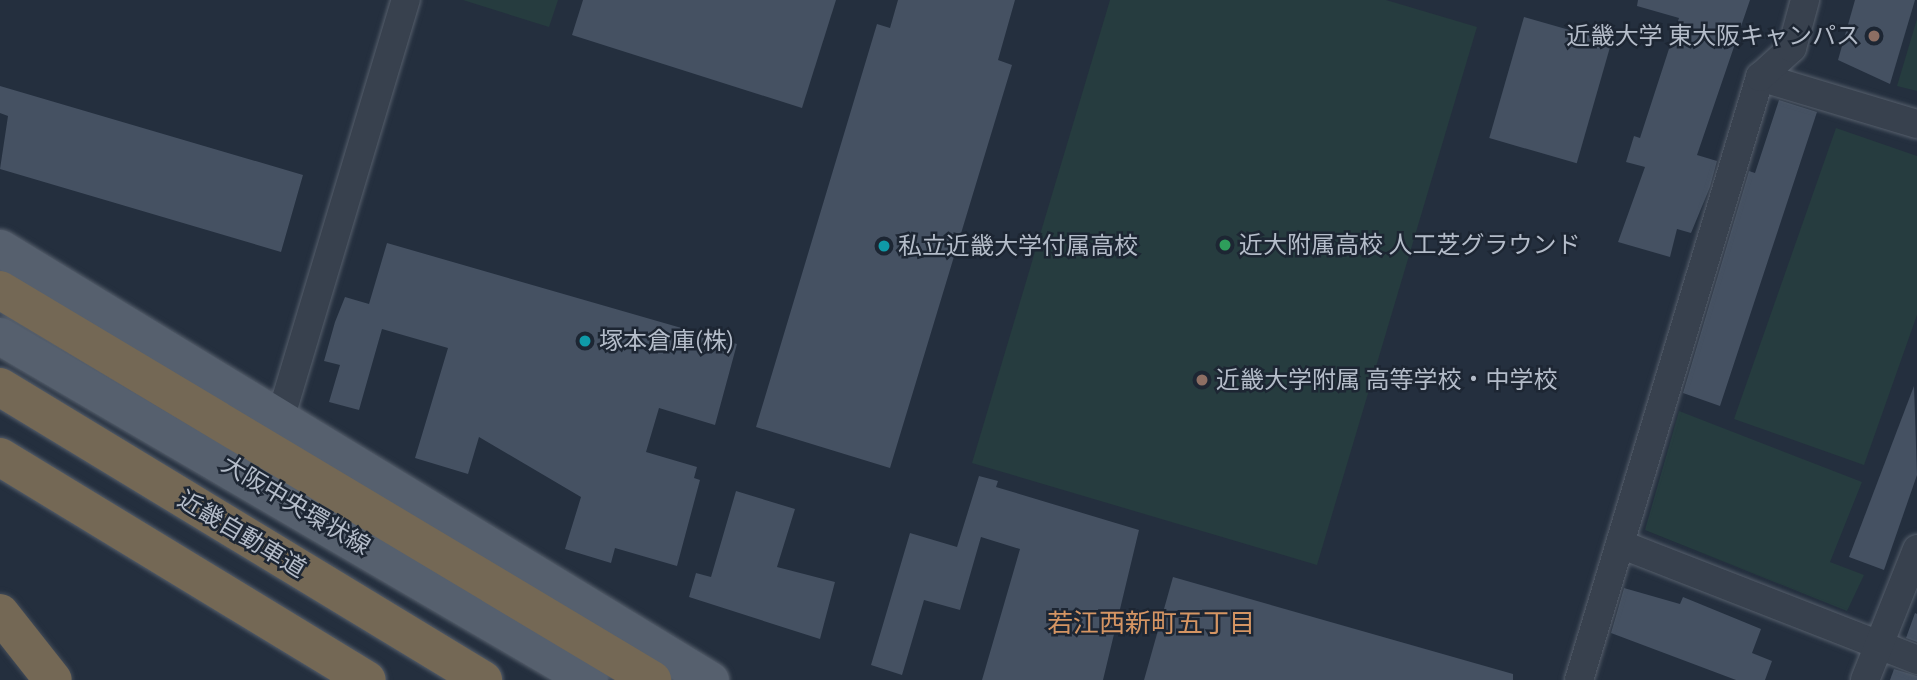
<!DOCTYPE html>
<meta charset="utf-8">
<style>
body{margin:0}
#map{position:relative;width:1917px;height:680px;overflow:hidden;background:#242f3e;font-family:Ubuntu,"Noto Sans JP",sans-serif}
div>[style]{position:absolute}
.green>*{inset:0;background:#263c3f}
.building>*{inset:0;background:#455162;transform-origin:0 0}
.roads{filter:drop-shadow(0 0 2px #565f6c) drop-shadow(0 0 2px #565f6c)}
.minor>*{height:28px;margin:-14px;padding:0 14px;transform-origin:14px;border-radius:14px;background:#38414e}
.major>*{height:37px;margin:-18.5px;padding:0 18.5px;transform-origin:18.5px;border-radius:18.5px;background:#56606e}
.highway>*{height:38px;margin:-19px;padding:0 19px;transform-origin:19px;border-radius:19px;background:#746855}
.bridges{filter:drop-shadow(0 0 2px #434c59) drop-shadow(0 0 2px #434c59)}
.highway-bridge>*{height:38px;margin:-19px;padding:0 19px;transform-origin:19px;border-radius:19px;background:#746855}
.dots>*{width:19px;height:19px;translate:-50% -50%;box-sizing:border-box;border:4px solid #1d2633;border-radius:50%}
span{translate:-50% -50%;white-space:nowrap;text-align:center;line-height:1.15;-webkit-text-stroke:5px #1d2633;paint-order:stroke}
.poi-label{font-size:24px;color:#b4bcc9}
.right{translate:-100% -50%;text-align:right}
.left{translate:0 -50%;text-align:left}
.street-label{font-size:24px;color:#b4bcc9}
.neighbourhood-label{font-size:26px;color:#d59563}
</style>
<div id="map">
<div class="green">
<div style="clip-path:polygon(463px 0,558px 0,549px 27px)"></div>
<div style="clip-path:polygon(1110px 0,1386px 0,1477px 27px,1317px 565px,972px 463px)"></div>
<div style="clip-path:polygon(1917px 19px,1917px 91px,1897px 86px)"></div>
<div style="clip-path:polygon(1836px 128px,1917px 156px,1917px 315px,1864px 465px,1734px 419px)"></div>
<div style="clip-path:polygon(1679px 411px,1862px 482px,1830px 562px,1864px 575px,1847px 611px,1645px 530px)"></div>
</div>
<div class="building">
<div style="clip-path:polygon(583px 0,836px 0,802px 108px,572px 35px)"></div>
<div style="clip-path:polygon(898px 0,1015px 0,998px 60px,1012px 65px,890px 468px,756px 427px,877px 24px,890px 28px)"></div>
<div style="clip-path:polygon(1638px 0,1750px 0,1697px 155px,1717px 161px,1710px 187px,1691px 233px,1677px 229px,1670px 257px,1618px 242px,1645px 167px,1626px 162px,1634px 136px,1640px 138px,1679px 18px,1637px 6px)"></div>
<div style="clip-path:polygon(1855px 0,1915px 0,1890px 84px,1838px 60px)"></div>
<div style="left:1524px;top:17px;width:91px;height:126px;rotate:16deg"></div>
<div style="clip-path:polygon(0 86px,303px 175px,281px 252px,0 169px,8px 116px,0 113px)"></div>
<div style="clip-path:polygon(1779px 100px,1817px 112px,1720px 406px,1683px 393px,1749px 171px,1755px 173px)"></div>
<div style="clip-path:polygon(387px 243px,737px 344px,715px 425px,659px 408px,646px 452px,697px 467px,694px 478px,700px 480px,677px 566px,615px 548px,611px 563px,565px 549px,581px 497px,479px 437px,468px 474px,415px 458px,448px 348px,382px 329px,359px 410px,329px 402px,340px 365px,324px 361px,335px 322px,345px 297px,369px 304px)"></div>
<div style="clip-path:polygon(1914px 386px,1917px 475px,1884px 570px,1849px 557px)"></div>
<div style="clip-path:polygon(979px 476px,998px 481px,996px 487px,1139px 530px,1103px 680px,982px 680px,1020px 549px,981px 537px,960px 610px,924px 600px,902px 675px,871px 665px,910px 533px,957px 547px)"></div>
<div style="clip-path:polygon(736px 491px,795px 509px,777px 567px,835px 582px,820px 639px,689px 597px,696px 573px,711px 577px)"></div>
<div style="clip-path:polygon(1173px 577px,1513px 674px,1513px 680px,1144px 680px)"></div>
<div style="clip-path:polygon(1624px 588px,1680px 604px,1683px 597px,1761px 629px,1752px 653px,1772px 661px,1765px 680px,1736px 680px,1611px 633px)"></div>
<div style="clip-path:polygon(1915px 613px,1917px 614px,1917px 642px,1906px 638px)"></div>
<div style="clip-path:polygon(1894px 669px,1917px 676px,1917px 680px,1890px 680px)"></div>
</div>
<div class="roads">
<div class="minor">
<div style="left:1760px;top:77px;width:164px;rotate:16.7deg"></div>
<div style="left:280px;top:419px;width:438px;rotate:-73.3deg"></div>
<div style="left:1620px;top:544px;width:319px;rotate:21.3deg"></div>
<div style="left:1579px;top:680px;width:630px;rotate:-73.29deg"></div>
<div style="left:1760px;top:77px;width:43px;rotate:-42.2deg"></div>
<div style="left:1792px;top:48px;width:50px;rotate:-74.8deg"></div>
<div style="left:1865px;top:680px;width:141px;rotate:-68.3deg"></div>
</div>
<div class="major">
<div style="left:0;top:248px;width:831px;rotate:31.32deg"></div>
<div style="left:0;top:336px;width:682px;rotate:30.29deg"></div>
</div>
<div class="highway">
<div style="left:0;top:290px;width:760px;rotate:30.89deg"></div>
<div style="left:0;top:387px;width:565px;rotate:31.24deg"></div>
<div style="left:0;top:457px;width:429px;rotate:31.3deg"></div>
</div>
</div>
<div class="bridges">
<div class="highway-bridge">
<div style="left:0;top:613px;width:85px;rotate:51.7deg"></div>
</div>
</div>
<div class="dots">
<div style="left:1874px;top:36px;background:#8d6e63"></div>
<div style="left:1225px;top:245px;background:#2e9e5b"></div>
<div style="left:884px;top:246px;background:#0f9aa8"></div>
<div style="left:585px;top:341px;background:#0f9aa8"></div>
<div style="left:1202px;top:380px;background:#8d6e63"></div>
</div>
<div class="poi-label">
<span class="right" style="left:1860px;top:36px">近畿大学 東大阪キャンパス</span>
<span class="left" style="left:1239px;top:245px">近大附属高校 人工芝グラウンド</span>
<span class="left" style="left:898px;top:246px">私立近畿大学付属高校</span>
<span class="left" style="left:599px;top:341px">塚本倉庫(株)</span>
<span class="left" style="left:1216px;top:380px">近畿大学附属 高等学校・中学校</span>
</div>
<div class="street-label">
<span style="left:296px;top:505px;rotate:31deg">大阪中央環状線</span>
<span style="left:242px;top:534px;rotate:31deg">近畿自動車道</span>
</div>
<div class="neighbourhood-label">
<span style="left:1151px;top:623px">若江西新町五丁目</span>
</div>
</div>
